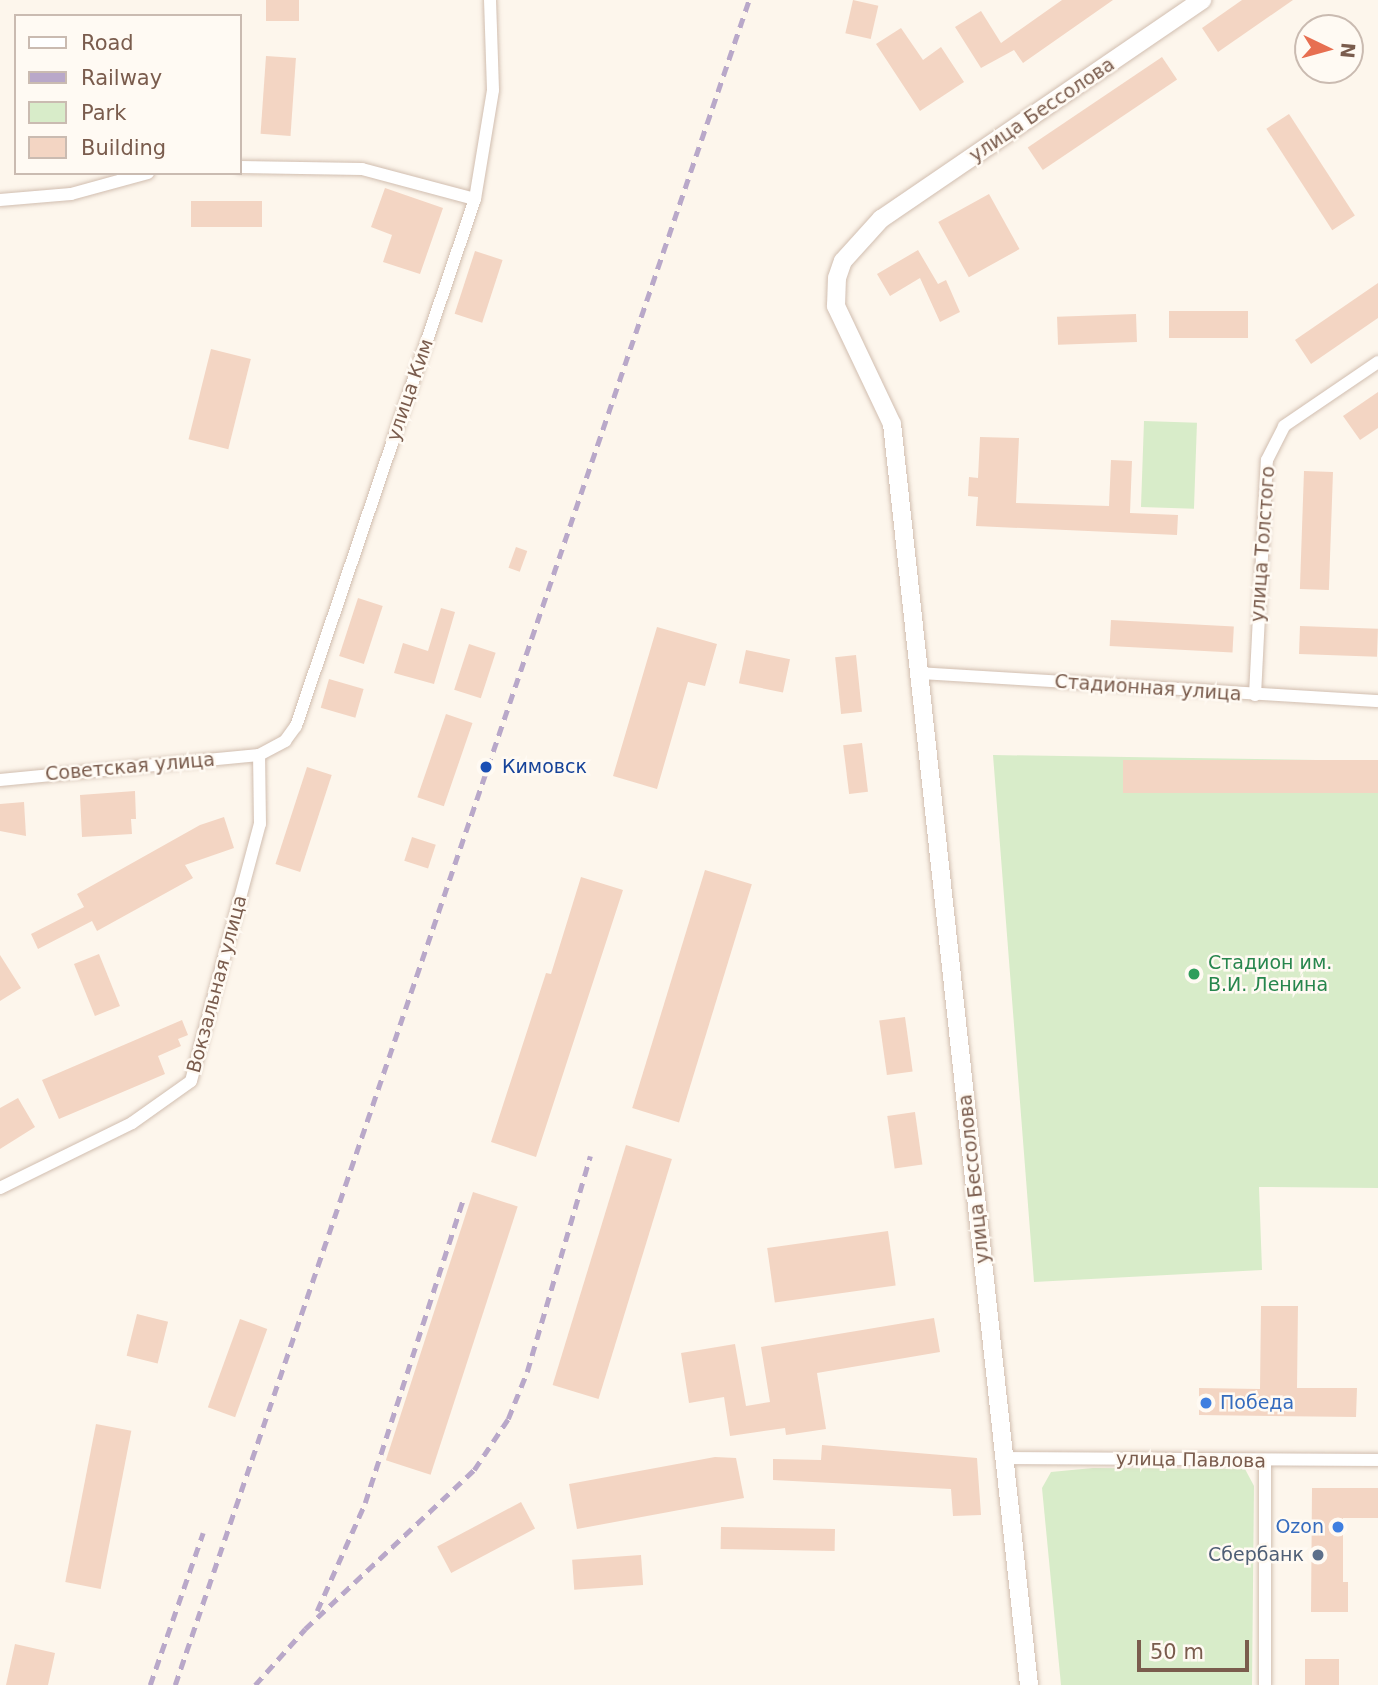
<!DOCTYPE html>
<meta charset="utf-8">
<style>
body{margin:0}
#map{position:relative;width:1378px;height:1685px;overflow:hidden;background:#fdf6ec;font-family:"DejaVu Sans",sans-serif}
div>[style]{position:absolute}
.green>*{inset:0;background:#d8ecc9;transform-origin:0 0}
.building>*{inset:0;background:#f3d5c3;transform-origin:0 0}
.roads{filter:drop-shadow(0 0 2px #d1beb0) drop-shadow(0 0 2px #d1beb0)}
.minor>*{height:12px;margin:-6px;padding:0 6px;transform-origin:6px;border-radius:6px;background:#fff}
.secondary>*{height:18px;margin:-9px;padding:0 9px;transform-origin:9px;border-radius:9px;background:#fff}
.rail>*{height:4.5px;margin-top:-2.25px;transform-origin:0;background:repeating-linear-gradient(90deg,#b9a8c9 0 10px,transparent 0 17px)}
.dots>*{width:19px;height:19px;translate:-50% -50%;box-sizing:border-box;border:4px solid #fffaf3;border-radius:50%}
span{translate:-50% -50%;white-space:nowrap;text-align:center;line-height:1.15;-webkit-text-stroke:5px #fffaf3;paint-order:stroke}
.street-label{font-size:19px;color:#7a5c4d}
.transit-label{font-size:19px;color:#164399}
.left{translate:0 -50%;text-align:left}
.leisure-label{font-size:19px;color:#27864d}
.shop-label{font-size:19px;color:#366cbe}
.right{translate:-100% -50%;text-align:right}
.service-label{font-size:19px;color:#4e5e75}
.legend{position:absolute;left:14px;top:14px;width:228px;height:161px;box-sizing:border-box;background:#fffaf3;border:2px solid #cabbb1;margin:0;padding:9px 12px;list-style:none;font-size:21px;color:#7a5c4d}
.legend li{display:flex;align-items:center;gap:14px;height:35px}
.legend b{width:35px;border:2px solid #cabbb1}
.north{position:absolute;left:1294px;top:14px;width:70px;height:70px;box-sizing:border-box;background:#fffaf3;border:2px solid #cabbb1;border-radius:50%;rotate:95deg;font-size:19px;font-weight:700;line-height:28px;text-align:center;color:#7a5c4d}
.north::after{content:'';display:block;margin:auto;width:24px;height:32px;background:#e76f51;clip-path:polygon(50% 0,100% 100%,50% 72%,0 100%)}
.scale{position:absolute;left:1137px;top:1640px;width:112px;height:32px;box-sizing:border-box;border:4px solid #7a5c4d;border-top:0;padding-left:9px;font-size:21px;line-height:24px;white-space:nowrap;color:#7a5c4d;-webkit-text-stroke:5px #fffaf3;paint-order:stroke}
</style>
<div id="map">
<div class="green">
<div style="left:1144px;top:421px;width:53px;height:86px;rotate:2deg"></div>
<div style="clip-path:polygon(993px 755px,1378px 761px,1378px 1188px,1259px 1187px,1262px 1270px,1034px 1282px)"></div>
<div style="clip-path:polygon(1093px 1468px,1245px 1469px,1254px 1486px,1252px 1685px,1061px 1685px,1042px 1488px,1051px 1472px)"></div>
</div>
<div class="building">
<div style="left:266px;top:0;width:33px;height:21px"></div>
<div style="left:853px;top:0;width:26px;height:34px;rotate:13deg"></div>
<div style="clip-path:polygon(1062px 0,1113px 0,1023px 63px,1014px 50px,981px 68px,955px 27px,981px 11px,1001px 43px)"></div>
<div style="clip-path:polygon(1242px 0,1293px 0,1218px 52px,1202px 28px)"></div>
<div style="clip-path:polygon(901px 28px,923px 60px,941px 47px,964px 82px,920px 111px,876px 44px)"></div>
<div style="left:266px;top:56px;width:30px;height:78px;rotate:4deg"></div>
<div style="left:1162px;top:57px;width:27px;height:162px;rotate:56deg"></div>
<div style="left:1289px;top:114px;width:121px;height:27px;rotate:57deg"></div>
<div style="clip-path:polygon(385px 188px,443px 208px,420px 274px,383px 262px,392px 235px,371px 227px)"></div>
<div style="left:989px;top:194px;width:63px;height:58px;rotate:61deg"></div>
<div style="left:262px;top:201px;width:26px;height:71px;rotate:90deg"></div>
<div style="clip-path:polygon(918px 250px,938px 284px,946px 280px,960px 312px,940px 322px,920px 278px,890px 296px,877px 274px)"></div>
<div style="left:475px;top:251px;width:29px;height:66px;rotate:18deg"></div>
<div style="clip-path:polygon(1378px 283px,1378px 318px,1311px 364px,1295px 340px)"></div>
<div style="left:1248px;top:311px;width:27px;height:79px;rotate:90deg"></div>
<div style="left:1136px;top:314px;width:28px;height:79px;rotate:88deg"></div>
<div style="left:211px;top:349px;width:41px;height:93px;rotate:14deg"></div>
<div style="clip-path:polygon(1378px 392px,1378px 428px,1360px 440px,1343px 416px)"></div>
<div style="clip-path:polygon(980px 437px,1019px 438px,1016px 503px,1109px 506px,1111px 460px,1132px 461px,1130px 513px,1178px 515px,1177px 535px,976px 526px,978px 497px,968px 496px,969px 477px,978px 478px)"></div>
<div style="left:1304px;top:471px;width:29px;height:118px;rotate:2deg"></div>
<div style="left:516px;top:547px;width:12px;height:22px;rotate:20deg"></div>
<div style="left:358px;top:598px;width:26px;height:61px;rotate:18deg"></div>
<div style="clip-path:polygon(441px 608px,455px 612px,434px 684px,394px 673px,403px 643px,428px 651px)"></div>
<div style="left:1111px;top:620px;width:123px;height:26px;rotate:3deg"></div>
<div style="left:1300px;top:626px;width:78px;height:28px;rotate:2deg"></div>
<div style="clip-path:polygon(657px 627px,717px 644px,705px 686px,688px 682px,657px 789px,613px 776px)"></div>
<div style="left:469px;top:644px;width:28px;height:48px;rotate:18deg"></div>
<div style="left:746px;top:650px;width:45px;height:34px;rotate:12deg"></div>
<div style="left:856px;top:655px;width:57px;height:21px;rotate:84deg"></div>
<div style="left:329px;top:679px;width:36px;height:30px;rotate:16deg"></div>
<div style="left:446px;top:714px;width:28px;height:88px;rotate:19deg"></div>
<div style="left:862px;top:743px;width:49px;height:19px;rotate:83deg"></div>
<div style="left:1123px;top:760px;width:255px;height:33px"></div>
<div style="left:307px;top:767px;width:26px;height:102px;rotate:18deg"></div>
<div style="clip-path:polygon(135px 791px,136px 819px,131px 819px,132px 834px,82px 837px,80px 795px)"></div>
<div style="clip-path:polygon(24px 802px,26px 836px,0 831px,0 804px)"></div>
<div style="clip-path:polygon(224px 817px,234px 848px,185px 865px,193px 878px,97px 931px,92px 921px,38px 949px,31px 934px,84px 907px,77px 894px,200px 825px)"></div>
<div style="left:412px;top:837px;width:25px;height:25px;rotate:18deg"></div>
<div style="left:705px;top:870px;width:49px;height:249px;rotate:17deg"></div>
<div style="clip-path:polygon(581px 877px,623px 890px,536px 1157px,491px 1142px,546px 973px,551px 974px)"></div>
<div style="left:99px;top:954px;width:56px;height:27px;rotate:68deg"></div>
<div style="clip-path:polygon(0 955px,21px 988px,0 1001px)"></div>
<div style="left:905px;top:1017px;width:55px;height:26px;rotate:82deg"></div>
<div style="clip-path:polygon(182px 1020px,188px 1035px,178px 1039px,181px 1046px,158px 1056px,165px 1074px,59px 1119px,42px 1080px)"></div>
<div style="clip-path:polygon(18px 1098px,35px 1127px,0 1149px,0 1108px)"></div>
<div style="left:915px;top:1112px;width:53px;height:28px;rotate:82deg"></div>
<div style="left:626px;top:1145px;width:48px;height:251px;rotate:17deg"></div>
<div style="left:473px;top:1192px;width:47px;height:282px;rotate:18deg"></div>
<div style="left:888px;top:1231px;width:55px;height:122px;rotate:82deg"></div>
<div style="clip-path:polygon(1261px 1306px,1298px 1306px,1297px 1388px,1357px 1388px,1356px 1417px,1199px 1415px,1199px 1388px,1260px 1389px)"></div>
<div style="left:137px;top:1314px;width:32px;height:43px;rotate:14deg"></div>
<div style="clip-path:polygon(934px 1318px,940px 1352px,817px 1373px,826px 1429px,786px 1435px,785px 1428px,730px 1436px,724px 1397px,689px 1403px,681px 1353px,735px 1344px,746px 1406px,770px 1402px,761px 1347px)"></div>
<div style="left:240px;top:1319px;width:29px;height:94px;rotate:20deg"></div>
<div style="left:96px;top:1424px;width:36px;height:161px;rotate:11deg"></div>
<div style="clip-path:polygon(822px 1445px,977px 1458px,981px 1515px,953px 1516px,951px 1489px,773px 1480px,773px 1459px,821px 1460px)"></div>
<div style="clip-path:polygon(715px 1457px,736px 1458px,744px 1498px,577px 1529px,569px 1484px)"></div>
<div style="clip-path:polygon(1312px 1488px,1378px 1488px,1378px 1518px,1343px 1518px,1343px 1582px,1348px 1582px,1348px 1612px,1311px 1612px)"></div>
<div style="left:521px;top:1502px;width:30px;height:95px;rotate:62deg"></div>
<div style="left:721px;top:1527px;width:114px;height:22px;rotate:1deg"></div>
<div style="left:641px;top:1555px;width:30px;height:69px;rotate:86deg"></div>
<div style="clip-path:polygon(15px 1644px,55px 1653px,48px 1685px,6px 1685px)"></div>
<div style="left:1305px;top:1659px;width:34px;height:26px"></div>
</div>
<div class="roads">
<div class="minor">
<div style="left:240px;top:167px;width:122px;rotate:0.9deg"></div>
<div style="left:362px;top:169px;width:117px;rotate:14.9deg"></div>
<div style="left:0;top:200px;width:71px;rotate:-4.8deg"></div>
<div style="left:71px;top:194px;width:80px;rotate:-15.3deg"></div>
<div style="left:919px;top:673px;width:460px;rotate:3.5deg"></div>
<div style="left:1255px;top:695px;width:235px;rotate:-87.1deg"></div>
<div style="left:1267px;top:460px;width:38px;rotate:-63deg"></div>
<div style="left:1284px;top:426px;width:114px;rotate:-34.2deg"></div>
<div style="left:0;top:780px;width:260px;rotate:-5.5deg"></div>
<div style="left:259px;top:755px;width:30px;rotate:-28deg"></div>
<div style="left:285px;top:741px;width:19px;rotate:-54deg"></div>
<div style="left:296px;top:726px;width:557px;rotate:-71.24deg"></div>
<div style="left:475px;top:199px;width:110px;rotate:-80.6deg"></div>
<div style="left:493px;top:90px;width:90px;rotate:-91.9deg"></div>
<div style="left:0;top:1188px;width:147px;rotate:-26.2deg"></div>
<div style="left:132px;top:1123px;width:72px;rotate:-35.4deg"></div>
<div style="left:191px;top:1081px;width:266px;rotate:-75deg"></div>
<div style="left:260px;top:824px;width:69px;rotate:-90.8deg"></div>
<div style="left:1004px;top:1458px;width:374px;rotate:0.3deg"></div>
<div style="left:1265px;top:1461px;width:224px;rotate:90deg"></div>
</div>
<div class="secondary">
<div style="left:1029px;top:1685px;width:1268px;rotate:-96.2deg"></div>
<div style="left:892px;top:424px;width:131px;rotate:-115.4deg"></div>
<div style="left:836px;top:306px;width:28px;rotate:-88deg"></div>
<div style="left:837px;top:278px;width:18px;rotate:-71deg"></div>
<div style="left:843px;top:261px;width:57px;rotate:-47.9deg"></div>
<div style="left:881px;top:219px;width:389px;rotate:-34.3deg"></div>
</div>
</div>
<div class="rail">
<div style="left:317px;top:1611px;width:118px;rotate:-66deg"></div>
<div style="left:365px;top:1503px;width:318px;rotate:-72.1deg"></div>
<div style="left:150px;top:1685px;width:161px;rotate:-70.8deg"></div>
<div style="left:175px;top:1685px;width:1780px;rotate:-71.19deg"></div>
<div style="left:255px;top:1685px;width:75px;rotate:-48.2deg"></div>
<div style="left:305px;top:1629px;width:232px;rotate:-43.3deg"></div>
<div style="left:474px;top:1470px;width:61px;rotate:-56.3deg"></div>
<div style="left:508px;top:1419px;width:51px;rotate:-68deg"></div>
<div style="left:527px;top:1372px;width:225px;rotate:-73.7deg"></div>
</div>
<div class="dots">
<div style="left:486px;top:767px;background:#1a4fb4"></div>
<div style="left:1194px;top:974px;background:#2e9e5b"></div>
<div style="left:1206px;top:1403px;background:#3f7fe0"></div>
<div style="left:1338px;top:1527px;background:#3f7fe0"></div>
<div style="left:1318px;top:1555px;background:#5c6f8a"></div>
</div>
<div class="street-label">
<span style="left:1042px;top:110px;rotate:-34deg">улица Бессолова</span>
<span style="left:410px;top:390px;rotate:-71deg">улица Ким</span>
<span style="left:1263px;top:544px;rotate:-86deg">улица Толстого</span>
<span style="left:1148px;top:688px;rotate:4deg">Стадионная улица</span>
<span style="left:130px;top:767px;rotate:-5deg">Советская улица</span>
<span style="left:217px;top:984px;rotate:-75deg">Вокзальная улица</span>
<span style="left:974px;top:1179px;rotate:-96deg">улица Бессолова</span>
<span style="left:1191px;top:1460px;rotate:1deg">улица Павлова</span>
</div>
<div class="transit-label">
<span class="left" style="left:502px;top:767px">Кимовск</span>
</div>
<div class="leisure-label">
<span class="left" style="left:1208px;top:974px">Стадион им.<br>В.И. Ленина</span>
</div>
<div class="shop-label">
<span class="left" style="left:1220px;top:1403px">Победа</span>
<span class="right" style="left:1324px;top:1527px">Ozon</span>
</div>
<div class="service-label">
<span class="right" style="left:1304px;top:1555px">Сбербанк</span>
</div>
<ul class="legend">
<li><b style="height:9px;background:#fff"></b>Road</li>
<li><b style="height:9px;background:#b9a8c9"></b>Railway</li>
<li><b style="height:19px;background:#d8ecc9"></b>Park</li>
<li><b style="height:19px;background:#f3d5c3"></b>Building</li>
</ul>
<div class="north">N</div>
<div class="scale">50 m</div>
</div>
